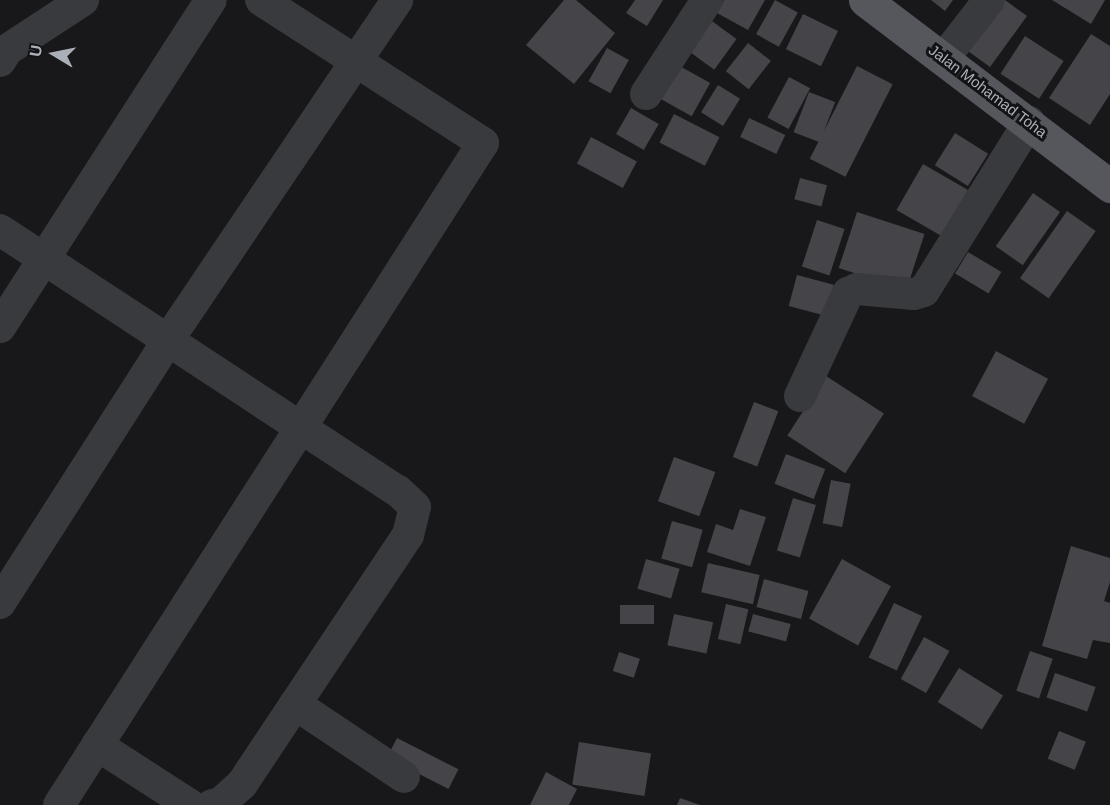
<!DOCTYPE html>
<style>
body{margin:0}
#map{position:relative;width:1110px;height:805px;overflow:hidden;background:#18181a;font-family:Arial,sans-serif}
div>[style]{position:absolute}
.building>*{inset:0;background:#454549;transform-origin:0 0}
.minor>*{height:32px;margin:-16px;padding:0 16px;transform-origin:16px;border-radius:16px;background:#393a3e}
.major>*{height:33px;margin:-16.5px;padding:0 16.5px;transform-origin:16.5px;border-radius:16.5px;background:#55575d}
span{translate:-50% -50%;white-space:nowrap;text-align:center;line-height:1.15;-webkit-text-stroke:6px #131315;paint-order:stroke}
.street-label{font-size:15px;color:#abafb8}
.north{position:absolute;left:24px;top:24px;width:60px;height:60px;-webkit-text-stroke:4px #131315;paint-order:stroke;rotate:280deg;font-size:16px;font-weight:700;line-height:24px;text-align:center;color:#abafb8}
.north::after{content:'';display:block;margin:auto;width:21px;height:27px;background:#abafb8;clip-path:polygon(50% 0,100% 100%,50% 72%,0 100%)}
</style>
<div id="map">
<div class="building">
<div style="clip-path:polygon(564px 0,576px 0,615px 33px,574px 84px,526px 45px)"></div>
<div style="clip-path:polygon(635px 0,663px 0,647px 26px,626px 13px)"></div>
<div style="clip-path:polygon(724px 0,765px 0,748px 30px,717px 13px)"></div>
<div style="left:775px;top:0;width:26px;height:39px;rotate:29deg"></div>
<div style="clip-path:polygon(931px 0,953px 0,945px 11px)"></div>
<div style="clip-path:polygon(995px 0,1005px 0,1027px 16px,990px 67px,961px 46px)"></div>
<div style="clip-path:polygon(1052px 0,1105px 0,1091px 24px)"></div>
<div style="left:803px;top:14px;width:39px;height:39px;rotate:26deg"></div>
<div style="left:705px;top:16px;width:39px;height:38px;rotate:36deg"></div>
<div style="clip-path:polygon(1091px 34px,1110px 46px,1110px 94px,1090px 125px,1049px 98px)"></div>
<div style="left:1025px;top:36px;width:46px;height:45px;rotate:33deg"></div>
<div style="left:748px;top:43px;width:29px;height:36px;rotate:38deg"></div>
<div style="left:607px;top:48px;width:25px;height:38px;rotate:29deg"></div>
<div style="left:676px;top:64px;width:39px;height:38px;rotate:29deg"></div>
<div style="left:857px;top:66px;width:40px;height:104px;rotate:27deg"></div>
<div style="left:789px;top:77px;width:24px;height:46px;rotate:28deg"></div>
<div style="left:718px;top:85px;width:26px;height:32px;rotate:32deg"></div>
<div style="left:809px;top:92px;width:28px;height:43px;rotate:21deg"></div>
<div style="left:631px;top:108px;width:32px;height:30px;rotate:30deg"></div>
<div style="left:674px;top:114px;width:51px;height:32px;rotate:27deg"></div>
<div style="left:749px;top:118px;width:40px;height:21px;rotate:25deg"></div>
<div style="left:955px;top:133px;width:39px;height:38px;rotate:32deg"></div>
<div style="left:591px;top:137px;width:52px;height:30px;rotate:28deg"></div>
<div style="left:923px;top:164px;width:52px;height:53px;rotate:30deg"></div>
<div style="left:800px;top:178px;width:28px;height:22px;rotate:15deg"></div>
<div style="left:1033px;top:193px;width:33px;height:65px;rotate:35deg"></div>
<div style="left:1067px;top:211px;width:35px;height:82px;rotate:35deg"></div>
<div style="left:857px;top:212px;width:71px;height:59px;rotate:18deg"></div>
<div style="left:817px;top:220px;width:29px;height:49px;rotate:18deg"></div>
<div style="left:968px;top:252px;width:39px;height:25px;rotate:31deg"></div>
<div style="left:797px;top:275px;width:38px;height:32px;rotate:15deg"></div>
<div style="left:996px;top:351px;width:59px;height:51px;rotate:28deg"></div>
<div style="left:826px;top:376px;width:69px;height:71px;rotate:33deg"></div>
<div style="left:754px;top:402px;width:26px;height:59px;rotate:21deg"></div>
<div style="left:786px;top:454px;width:42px;height:32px;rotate:21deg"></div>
<div style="left:674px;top:457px;width:44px;height:47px;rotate:20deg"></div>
<div style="left:831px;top:480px;width:20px;height:44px;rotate:11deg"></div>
<div style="left:793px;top:498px;width:24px;height:55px;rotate:17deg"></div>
<div style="clip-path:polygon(740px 509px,766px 517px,750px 566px,707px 552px,716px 524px,733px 530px)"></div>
<div style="left:672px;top:521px;width:32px;height:39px;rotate:16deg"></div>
<div style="clip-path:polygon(1071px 546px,1110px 558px,1110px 582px,1104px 601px,1110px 603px,1110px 643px,1093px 640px,1087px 659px,1042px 646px)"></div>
<div style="left:646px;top:559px;width:35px;height:31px;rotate:16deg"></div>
<div style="left:842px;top:559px;width:56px;height:68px;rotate:29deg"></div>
<div style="left:708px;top:563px;width:53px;height:30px;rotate:13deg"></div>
<div style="left:764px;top:579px;width:46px;height:29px;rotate:15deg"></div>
<div style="left:894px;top:603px;width:31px;height:60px;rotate:25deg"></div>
<div style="left:726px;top:604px;width:23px;height:36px;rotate:13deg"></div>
<div style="left:620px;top:605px;width:34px;height:19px"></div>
<div style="left:674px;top:614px;width:40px;height:32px;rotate:12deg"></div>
<div style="left:753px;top:614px;width:39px;height:18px;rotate:15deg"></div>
<div style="left:924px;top:637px;width:29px;height:48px;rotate:29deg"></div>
<div style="left:1030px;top:651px;width:24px;height:42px;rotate:19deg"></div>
<div style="left:619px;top:652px;width:22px;height:20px;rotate:18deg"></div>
<div style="left:959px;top:668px;width:52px;height:40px;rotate:32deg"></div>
<div style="left:1055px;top:673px;width:43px;height:26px;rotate:19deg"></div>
<div style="left:1059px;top:731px;width:29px;height:30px;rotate:22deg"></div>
<div style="left:397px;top:738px;width:69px;height:22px;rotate:27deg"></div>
<div style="left:579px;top:742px;width:73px;height:43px;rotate:9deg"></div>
<div style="clip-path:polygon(546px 772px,577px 789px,569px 805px,530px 805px)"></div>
<div style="clip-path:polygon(680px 798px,700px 805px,677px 805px)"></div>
</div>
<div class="minor">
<div style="left:944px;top:58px;width:73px;rotate:-52.2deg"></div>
<div style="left:0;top:61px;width:13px;rotate:-58deg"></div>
<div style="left:7px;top:50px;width:91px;rotate:-33.3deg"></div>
<div style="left:646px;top:94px;width:112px;rotate:-57deg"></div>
<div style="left:0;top:230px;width:476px;rotate:33.3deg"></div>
<div style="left:398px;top:491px;width:23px;rotate:43deg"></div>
<div style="left:415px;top:507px;width:29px;rotate:104deg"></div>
<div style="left:408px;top:535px;width:299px;rotate:123.7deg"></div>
<div style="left:242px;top:784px;width:28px;rotate:138deg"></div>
<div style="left:221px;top:803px;width:9px;rotate:167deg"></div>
<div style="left:0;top:327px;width:389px;rotate:-57.2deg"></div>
<div style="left:800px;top:396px;width:114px;rotate:-65deg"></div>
<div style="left:848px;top:293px;width:10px;rotate:-24deg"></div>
<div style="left:857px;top:289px;width:57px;rotate:5deg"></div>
<div style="left:914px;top:294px;width:10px;rotate:-17deg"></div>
<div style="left:924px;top:291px;width:199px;rotate:-58.1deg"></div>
<div style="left:0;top:603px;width:312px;rotate:-57.4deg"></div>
<div style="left:168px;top:340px;width:410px;rotate:-56deg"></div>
<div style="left:295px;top:704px;width:131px;rotate:33.8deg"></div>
<div style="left:97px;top:745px;width:111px;rotate:32.8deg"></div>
<div style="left:59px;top:805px;width:786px;rotate:-57.36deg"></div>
<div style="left:483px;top:143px;width:264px;rotate:-147.2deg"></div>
</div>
<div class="major">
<div style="left:865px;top:0;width:308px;rotate:37.2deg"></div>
</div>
<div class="street-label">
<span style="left:988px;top:91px;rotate:37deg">Jalan Mohamad Toha</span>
</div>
<div class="north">U</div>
</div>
